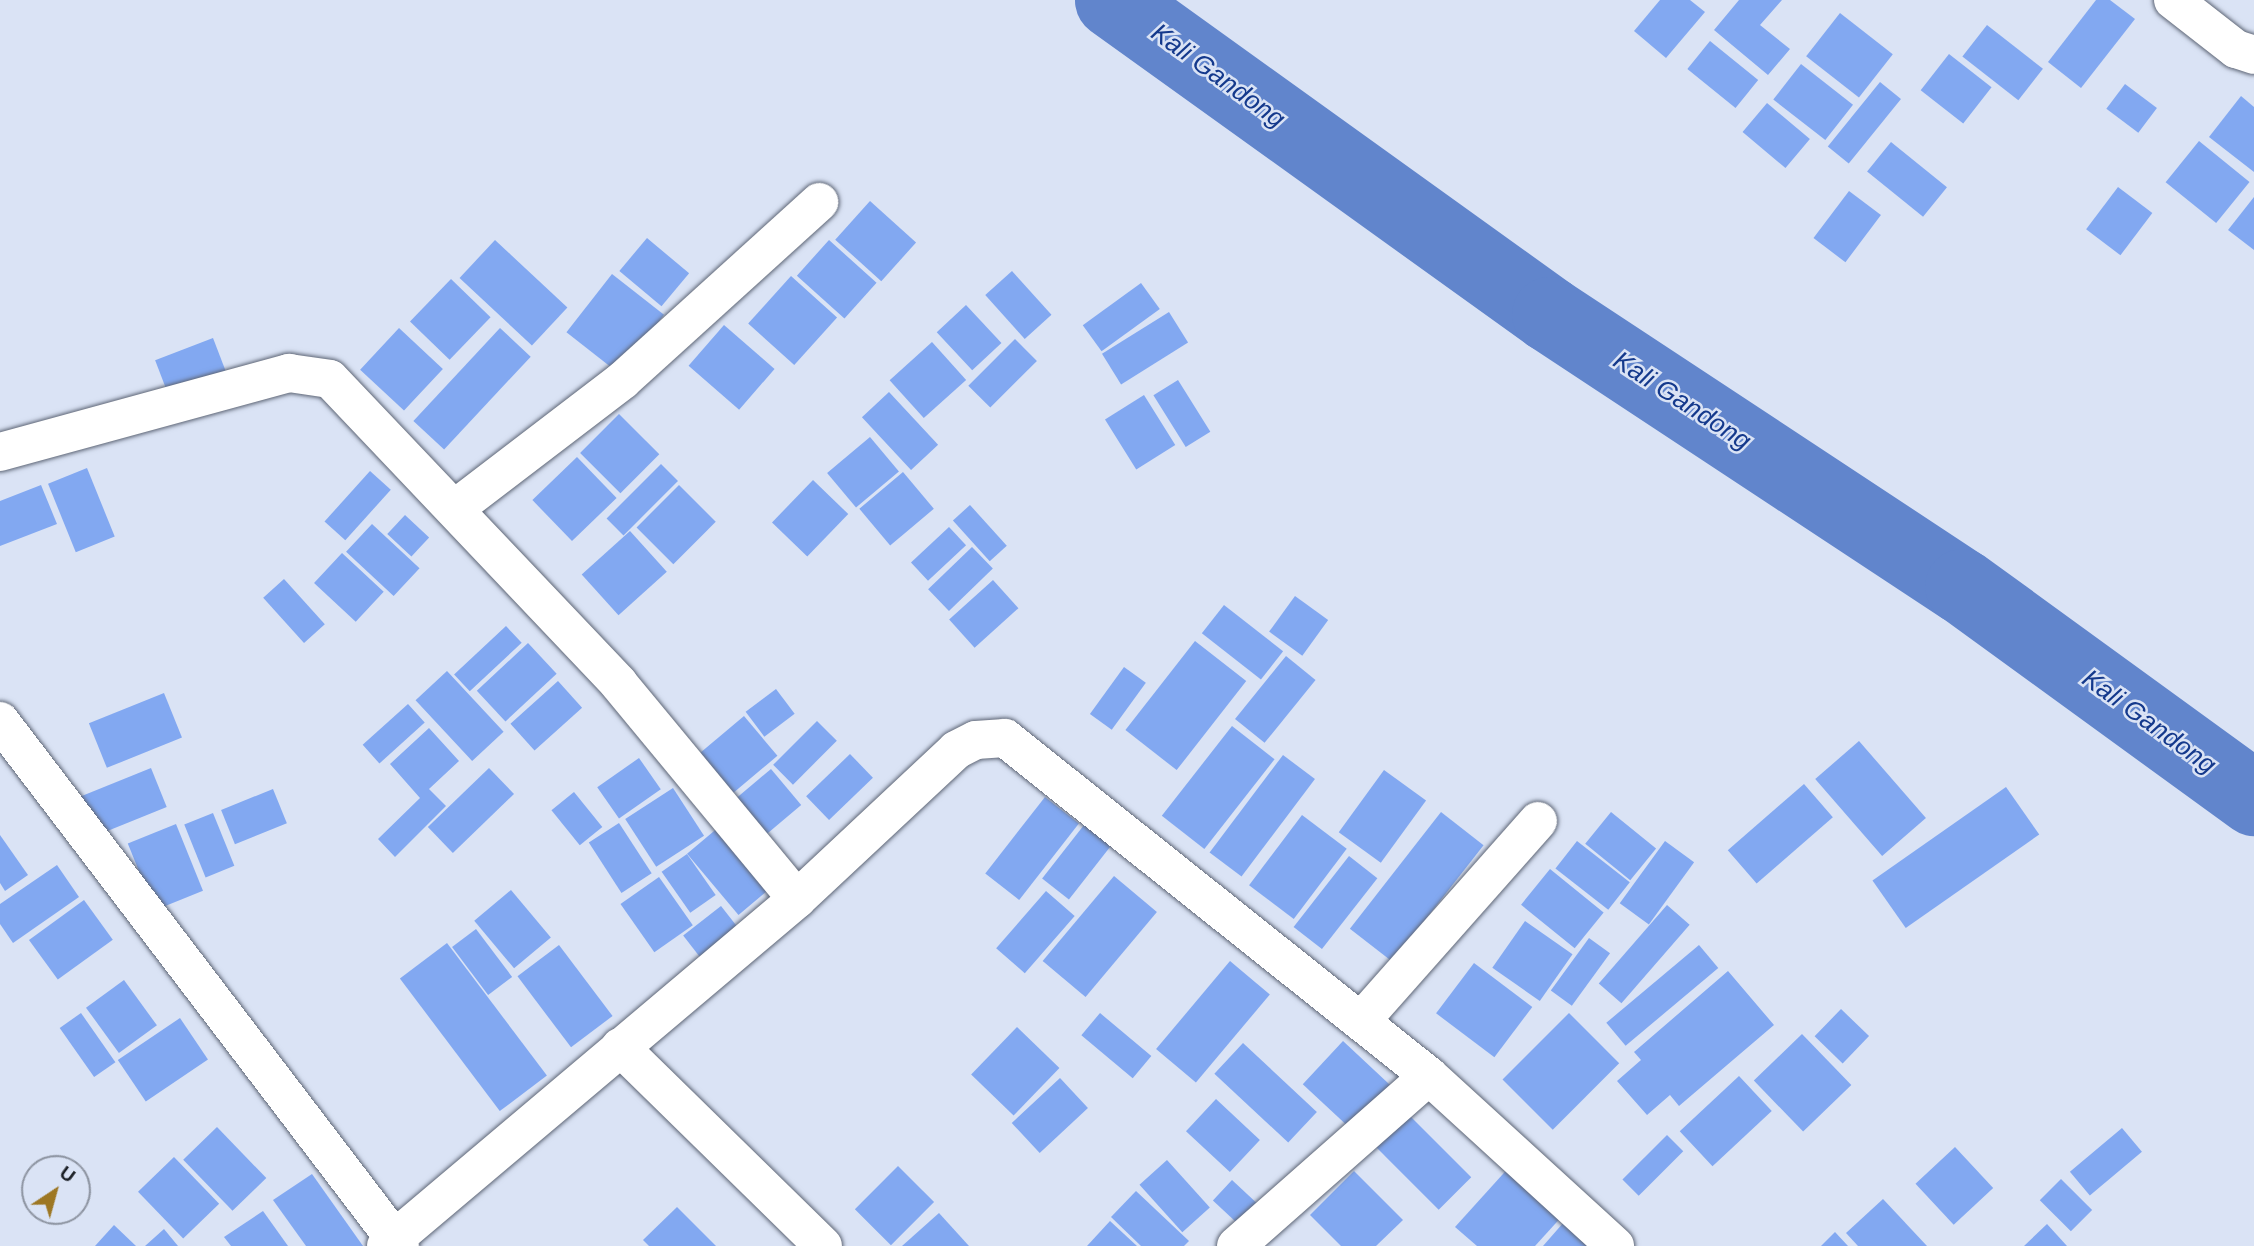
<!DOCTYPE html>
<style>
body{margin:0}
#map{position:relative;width:2254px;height:1246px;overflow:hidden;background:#dae3f5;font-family:Arial,sans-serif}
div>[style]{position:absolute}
.river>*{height:75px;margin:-37.5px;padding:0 37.5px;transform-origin:37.5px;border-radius:37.5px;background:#6185cc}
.building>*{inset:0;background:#82a8f1;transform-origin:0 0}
.roads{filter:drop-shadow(0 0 2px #5e6676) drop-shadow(0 0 2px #5e6676)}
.minor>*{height:38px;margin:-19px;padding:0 19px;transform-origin:19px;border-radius:19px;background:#fff}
span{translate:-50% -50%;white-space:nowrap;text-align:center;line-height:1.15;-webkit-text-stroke:5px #dae3f5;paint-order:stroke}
.water-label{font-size:26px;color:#14398c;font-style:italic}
.north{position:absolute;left:21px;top:1155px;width:70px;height:70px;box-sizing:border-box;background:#dae3f5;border:2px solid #8d94a1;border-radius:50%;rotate:36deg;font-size:19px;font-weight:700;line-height:28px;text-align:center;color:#1a1e24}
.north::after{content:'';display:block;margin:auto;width:24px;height:32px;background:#9d7723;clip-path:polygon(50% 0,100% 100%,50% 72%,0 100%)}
</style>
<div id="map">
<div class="river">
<div style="left:1112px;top:0;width:538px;rotate:35.7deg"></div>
<div style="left:1549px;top:314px;width:495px;rotate:33.4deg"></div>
<div style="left:1962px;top:586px;width:361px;rotate:36deg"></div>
</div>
<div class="building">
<div style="clip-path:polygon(1660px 0,1690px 0,1705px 12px,1666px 58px,1634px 31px)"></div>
<div style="clip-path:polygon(1739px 0,1782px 0,1760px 25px,1790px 49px,1768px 75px,1714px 30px)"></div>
<div style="clip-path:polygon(2096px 0,2110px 0,2135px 19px,2081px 88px,2048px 62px)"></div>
<div style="left:1840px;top:13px;width:67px;height:55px;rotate:38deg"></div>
<div style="left:1987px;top:25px;width:71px;height:40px;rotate:38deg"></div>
<div style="left:1710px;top:41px;width:62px;height:36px;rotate:39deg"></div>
<div style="left:1949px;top:54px;width:54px;height:46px;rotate:38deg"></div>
<div style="left:1801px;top:64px;width:66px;height:45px;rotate:38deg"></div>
<div style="left:1880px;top:82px;width:27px;height:83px;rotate:39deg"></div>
<div style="left:2125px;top:84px;width:40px;height:31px;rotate:37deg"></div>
<div style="clip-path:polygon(2241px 96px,2254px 107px,2254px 172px,2209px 137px)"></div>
<div style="left:1767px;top:103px;width:56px;height:38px;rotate:40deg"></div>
<div style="left:2199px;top:141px;width:65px;height:53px;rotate:39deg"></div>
<div style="left:1891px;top:142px;width:72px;height:38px;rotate:39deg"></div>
<div style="left:2118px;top:187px;width:43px;height:53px;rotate:37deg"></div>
<div style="left:1849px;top:191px;width:40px;height:59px;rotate:37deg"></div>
<div style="clip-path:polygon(2254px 197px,2254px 250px,2228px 230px)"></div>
<div style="left:870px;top:201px;width:62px;height:52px;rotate:42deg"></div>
<div style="left:647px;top:238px;width:55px;height:43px;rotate:40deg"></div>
<div style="left:495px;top:240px;width:99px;height:52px;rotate:43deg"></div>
<div style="left:829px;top:240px;width:64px;height:48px;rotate:42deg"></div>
<div style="left:1012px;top:271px;width:59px;height:36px;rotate:48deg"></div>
<div style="left:612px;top:274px;width:66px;height:74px;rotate:38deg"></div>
<div style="left:791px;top:276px;width:62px;height:64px;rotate:42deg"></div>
<div style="left:451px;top:279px;width:55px;height:59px;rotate:44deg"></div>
<div style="left:1141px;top:283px;width:32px;height:72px;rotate:54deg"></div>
<div style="left:966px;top:305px;width:52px;height:40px;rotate:47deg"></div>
<div style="left:1169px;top:312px;width:36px;height:79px;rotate:58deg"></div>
<div style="left:724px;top:325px;width:67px;height:54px;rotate:41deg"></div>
<div style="left:399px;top:328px;width:60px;height:57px;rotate:43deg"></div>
<div style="left:500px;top:328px;width:42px;height:127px;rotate:43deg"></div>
<div style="left:213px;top:338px;width:42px;height:62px;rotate:69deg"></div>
<div style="left:1015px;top:339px;width:31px;height:66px;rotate:45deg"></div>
<div style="left:932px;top:342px;width:51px;height:57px;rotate:48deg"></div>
<div style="left:1178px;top:380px;width:61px;height:29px;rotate:58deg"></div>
<div style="left:889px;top:392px;width:72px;height:37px;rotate:47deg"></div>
<div style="left:1144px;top:395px;width:59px;height:46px;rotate:58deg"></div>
<div style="left:619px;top:414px;width:57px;height:55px;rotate:45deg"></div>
<div style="left:870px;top:437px;width:45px;height:56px;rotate:50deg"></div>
<div style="left:577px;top:457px;width:57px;height:62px;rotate:46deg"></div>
<div style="left:661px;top:464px;width:24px;height:77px;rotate:45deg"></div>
<div style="left:87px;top:468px;width:74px;height:42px;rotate:68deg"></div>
<div style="left:370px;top:471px;width:28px;height:68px;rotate:42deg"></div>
<div style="left:903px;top:472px;width:48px;height:57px;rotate:50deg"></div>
<div style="left:813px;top:480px;width:49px;height:59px;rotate:44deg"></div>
<div style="clip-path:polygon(41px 485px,57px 524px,0 546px,0 501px)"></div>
<div style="left:679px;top:485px;width:52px;height:60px;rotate:45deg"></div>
<div style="left:970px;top:505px;width:55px;height:23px;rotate:48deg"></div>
<div style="left:405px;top:515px;width:33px;height:26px;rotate:43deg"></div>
<div style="left:372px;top:524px;width:65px;height:38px;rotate:43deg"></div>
<div style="left:949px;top:527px;width:25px;height:52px;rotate:47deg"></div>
<div style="left:630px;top:531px;width:55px;height:65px;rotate:48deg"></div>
<div style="left:972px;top:547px;width:30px;height:61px;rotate:46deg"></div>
<div style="left:342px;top:553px;width:57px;height:41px;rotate:43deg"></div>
<div style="left:284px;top:579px;width:61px;height:28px;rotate:48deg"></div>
<div style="left:993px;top:580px;width:38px;height:59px;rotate:48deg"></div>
<div style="left:1295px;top:596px;width:41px;height:44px;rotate:36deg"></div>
<div style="left:1224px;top:605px;width:75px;height:36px;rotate:38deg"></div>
<div style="left:506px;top:626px;width:23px;height:71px;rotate:47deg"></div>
<div style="left:1195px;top:641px;width:65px;height:113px;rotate:38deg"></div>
<div style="left:528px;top:643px;width:42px;height:70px;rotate:47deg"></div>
<div style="left:1286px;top:656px;width:38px;height:81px;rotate:39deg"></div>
<div style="left:1124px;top:667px;width:27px;height:58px;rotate:36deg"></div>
<div style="left:447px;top:671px;width:83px;height:43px;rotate:47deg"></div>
<div style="left:558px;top:681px;width:36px;height:64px;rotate:48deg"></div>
<div style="left:776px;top:689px;width:31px;height:38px;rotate:53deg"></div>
<div style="left:164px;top:693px;width:48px;height:81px;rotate:68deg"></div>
<div style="left:408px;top:704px;width:25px;height:61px;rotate:48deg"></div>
<div style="left:744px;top:716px;width:52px;height:71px;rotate:50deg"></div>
<div style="left:817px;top:721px;width:28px;height:62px;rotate:45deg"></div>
<div style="left:1232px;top:726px;width:54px;height:114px;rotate:38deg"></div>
<div style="clip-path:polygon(429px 728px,459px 761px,429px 789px,446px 806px,395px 857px,378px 839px,420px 798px,390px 764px)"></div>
<div style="left:1859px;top:741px;width:102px;height:58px;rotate:49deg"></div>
<div style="left:850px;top:754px;width:33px;height:61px;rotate:46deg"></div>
<div style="left:1283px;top:755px;width:40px;height:122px;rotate:37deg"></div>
<div style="left:639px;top:758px;width:38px;height:51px;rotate:55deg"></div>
<div style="left:151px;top:768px;width:42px;height:76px;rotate:68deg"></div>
<div style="left:489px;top:768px;width:36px;height:85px;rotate:46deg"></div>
<div style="left:771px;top:769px;width:47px;height:52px;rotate:50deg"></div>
<div style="left:1384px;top:770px;width:52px;height:77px;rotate:36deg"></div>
<div style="left:1804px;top:784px;width:44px;height:101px;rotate:49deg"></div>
<div style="left:2006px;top:787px;width:58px;height:163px;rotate:55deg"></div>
<div style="left:673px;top:788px;width:57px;height:57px;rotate:57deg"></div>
<div style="left:273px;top:789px;width:37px;height:56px;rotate:68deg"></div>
<div style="left:574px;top:792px;width:45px;height:29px;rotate:51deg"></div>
<div style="left:1045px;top:797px;width:43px;height:97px;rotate:38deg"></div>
<div style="left:1441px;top:812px;width:54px;height:148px;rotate:38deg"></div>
<div style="left:1611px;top:812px;width:58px;height:41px;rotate:39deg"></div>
<div style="left:213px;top:813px;width:57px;height:31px;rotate:68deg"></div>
<div style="left:1302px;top:815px;width:56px;height:88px;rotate:37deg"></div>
<div style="left:619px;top:823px;width:60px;height:36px;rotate:57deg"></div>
<div style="left:176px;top:824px;width:72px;height:52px;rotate:68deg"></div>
<div style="left:1084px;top:825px;width:34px;height:68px;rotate:38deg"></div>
<div style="left:720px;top:826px;width:80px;height:43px;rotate:50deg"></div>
<div style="clip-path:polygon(0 835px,28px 875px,5px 891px,0 883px)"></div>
<div style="left:1577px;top:841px;width:67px;height:35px;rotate:38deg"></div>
<div style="left:1665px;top:841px;width:36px;height:77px;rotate:36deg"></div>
<div style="left:687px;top:854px;width:50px;height:31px;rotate:55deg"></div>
<div style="left:1349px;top:856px;width:36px;height:90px;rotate:38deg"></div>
<div style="clip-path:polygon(57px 865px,79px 897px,13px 943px,0 924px,0 904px)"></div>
<div style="left:1550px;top:869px;width:69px;height:46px;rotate:39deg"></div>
<div style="left:1114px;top:876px;width:56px;height:111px;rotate:40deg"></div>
<div style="left:659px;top:877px;width:59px;height:47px;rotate:55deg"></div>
<div style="left:511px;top:890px;width:62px;height:48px;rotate:50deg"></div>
<div style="left:1046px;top:891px;width:38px;height:76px;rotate:41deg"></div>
<div style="left:84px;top:900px;width:49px;height:68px;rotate:54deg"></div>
<div style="left:1667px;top:905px;width:30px;height:104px;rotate:41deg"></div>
<div style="left:721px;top:906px;width:36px;height:48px;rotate:52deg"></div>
<div style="left:1525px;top:921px;width:58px;height:57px;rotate:35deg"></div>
<div style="left:476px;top:929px;width:60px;height:30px;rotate:53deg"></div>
<div style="left:1589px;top:938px;width:26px;height:65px;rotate:36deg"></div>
<div style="left:447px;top:943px;width:166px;height:59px;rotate:53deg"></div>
<div style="left:559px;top:945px;width:89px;height:52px;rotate:53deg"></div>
<div style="left:1699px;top:945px;width:30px;height:121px;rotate:50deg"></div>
<div style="left:1230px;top:961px;width:52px;height:115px;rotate:40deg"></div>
<div style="left:1474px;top:963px;width:73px;height:63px;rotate:37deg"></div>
<div style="clip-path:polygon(1728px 971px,1774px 1025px,1679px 1106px,1670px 1095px,1647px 1115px,1617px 1081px,1641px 1060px,1634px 1052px)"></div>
<div style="left:124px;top:980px;width:56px;height:47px;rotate:54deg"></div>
<div style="left:1841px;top:1009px;width:39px;height:38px;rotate:44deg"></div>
<div style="left:81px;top:1013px;width:60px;height:26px;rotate:55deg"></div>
<div style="left:1100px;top:1013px;width:67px;height:29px;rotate:40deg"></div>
<div style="left:1569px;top:1013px;width:71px;height:94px;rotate:45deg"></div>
<div style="left:180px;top:1018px;width:50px;height:75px;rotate:56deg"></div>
<div style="left:1017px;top:1027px;width:59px;height:66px;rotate:44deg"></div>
<div style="left:1802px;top:1034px;width:71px;height:67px;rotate:46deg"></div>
<div style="left:1343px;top:1041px;width:64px;height:59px;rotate:43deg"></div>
<div style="left:1243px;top:1043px;width:101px;height:42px;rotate:43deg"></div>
<div style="left:1739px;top:1076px;width:48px;height:81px;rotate:47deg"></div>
<div style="left:1060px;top:1078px;width:41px;height:66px;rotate:47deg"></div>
<div style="left:1216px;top:1099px;width:60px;height:44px;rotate:43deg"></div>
<div style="left:1409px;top:1115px;width:88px;height:46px;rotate:45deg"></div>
<div style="left:217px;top:1127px;width:71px;height:47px;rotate:46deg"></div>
<div style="left:2122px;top:1128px;width:31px;height:68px;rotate:50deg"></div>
<div style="left:1667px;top:1135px;width:23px;height:63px;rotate:45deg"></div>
<div style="left:1955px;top:1147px;width:56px;height:54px;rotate:47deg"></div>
<div style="left:174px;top:1157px;width:65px;height:50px;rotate:46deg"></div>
<div style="left:1167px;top:1160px;width:64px;height:37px;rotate:48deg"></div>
<div style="clip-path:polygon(1512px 1164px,1565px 1213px,1535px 1246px,1477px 1246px,1455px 1227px)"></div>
<div style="left:898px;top:1166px;width:51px;height:61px;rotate:45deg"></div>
<div style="clip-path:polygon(1354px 1171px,1403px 1220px,1376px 1246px,1341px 1246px,1310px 1215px)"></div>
<div style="clip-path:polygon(312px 1174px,363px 1246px,306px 1246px,273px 1200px)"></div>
<div style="left:2061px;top:1179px;width:44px;height:30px;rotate:45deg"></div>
<div style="left:1232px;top:1180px;width:44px;height:28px;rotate:43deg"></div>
<div style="clip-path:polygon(1136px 1191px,1189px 1241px,1184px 1246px,1141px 1246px,1111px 1217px)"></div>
<div style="clip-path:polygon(1883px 1199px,1927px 1246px,1858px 1246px,1846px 1233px)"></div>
<div style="clip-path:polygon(677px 1207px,716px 1246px,649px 1246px,643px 1240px)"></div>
<div style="clip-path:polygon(263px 1211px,288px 1246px,231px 1246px,224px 1237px)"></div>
<div style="clip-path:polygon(939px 1213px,969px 1246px,902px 1246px)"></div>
<div style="clip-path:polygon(1571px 1214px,1608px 1246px,1543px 1246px)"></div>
<div style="clip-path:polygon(1110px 1221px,1137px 1246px,1087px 1246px)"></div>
<div style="clip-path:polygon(2047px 1224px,2067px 1246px,2024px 1246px)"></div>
<div style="clip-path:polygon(114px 1225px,136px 1246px,95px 1246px)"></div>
<div style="clip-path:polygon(164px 1229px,178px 1246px,145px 1246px)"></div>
<div style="clip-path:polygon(1835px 1232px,1848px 1246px,1821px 1246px)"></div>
</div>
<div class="roads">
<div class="minor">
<div style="left:2173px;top:0;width:80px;rotate:37.9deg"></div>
<div style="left:2236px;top:49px;width:19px;rotate:18deg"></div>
<div style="left:0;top:452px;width:300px;rotate:-15.3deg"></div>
<div style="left:289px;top:373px;width:41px;rotate:8.3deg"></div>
<div style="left:330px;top:379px;width:420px;rotate:46.5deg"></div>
<div style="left:619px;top:684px;width:279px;rotate:50.4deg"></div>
<div style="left:457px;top:507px;width:209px;rotate:-37.4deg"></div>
<div style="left:623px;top:380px;width:265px;rotate:-42.2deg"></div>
<div style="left:0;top:721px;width:660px;rotate:52.7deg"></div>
<div style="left:1361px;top:1021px;width:267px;rotate:-48.5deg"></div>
<div style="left:620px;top:1047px;width:284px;rotate:44.4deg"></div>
<div style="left:386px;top:1246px;width:538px;rotate:-40.17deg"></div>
<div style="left:797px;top:899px;width:218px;rotate:-43.1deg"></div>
<div style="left:956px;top:750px;width:22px;rotate:-27deg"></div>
<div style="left:976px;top:740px;width:29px;rotate:-4deg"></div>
<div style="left:1005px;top:738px;width:542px;rotate:38.56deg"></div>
<div style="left:1429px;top:1076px;width:252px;rotate:42.4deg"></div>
<div style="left:1236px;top:1246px;width:257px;rotate:-41.4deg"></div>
</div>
</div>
<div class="water-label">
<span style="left:1218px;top:76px;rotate:36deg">Kali Gandong</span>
<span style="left:1682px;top:401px;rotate:33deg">Kali Gandong</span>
<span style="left:2149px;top:722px;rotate:36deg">Kali Gandong</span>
</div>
<div class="north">U</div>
</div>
